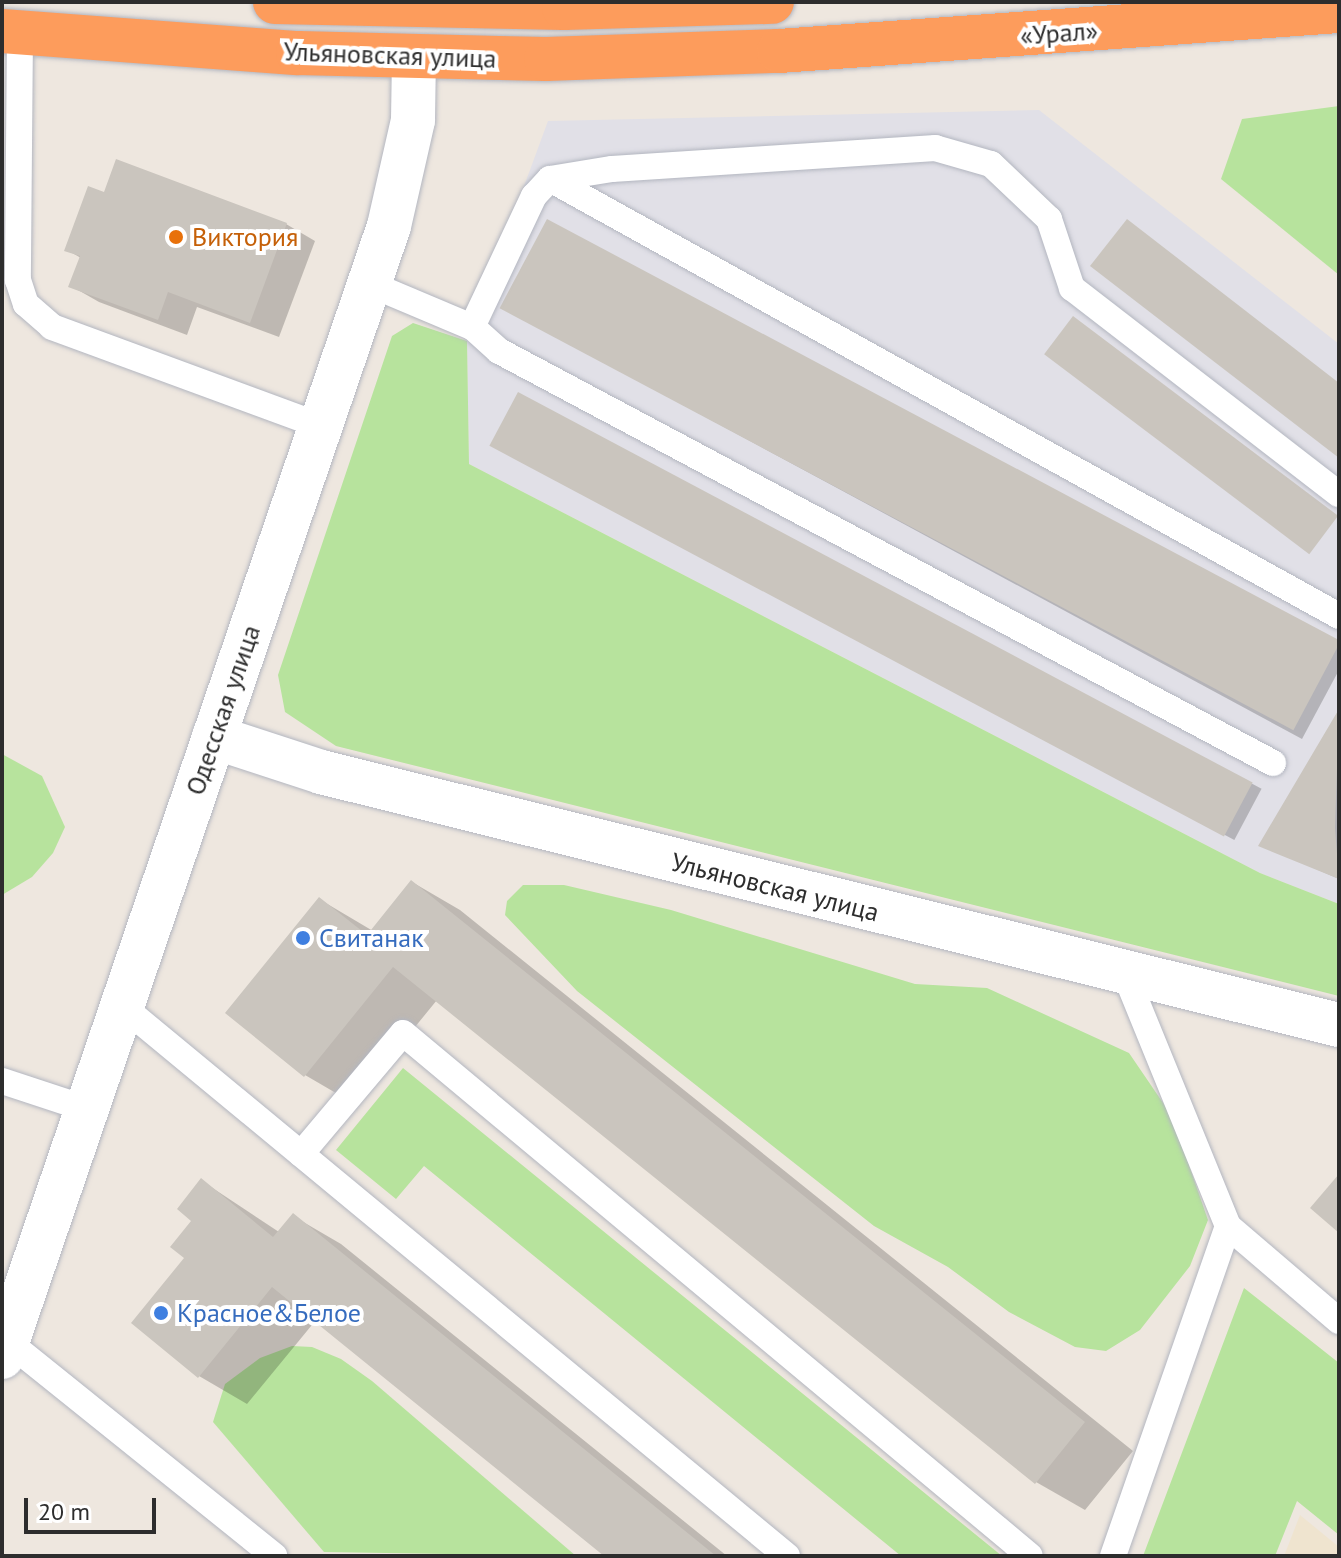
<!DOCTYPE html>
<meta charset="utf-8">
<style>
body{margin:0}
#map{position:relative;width:1341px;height:1558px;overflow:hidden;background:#eee7df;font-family:"PT Sans",sans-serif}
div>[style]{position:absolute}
.industrial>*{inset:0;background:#e1e0e7}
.education>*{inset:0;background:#efe4cf}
.green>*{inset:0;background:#b7e39d}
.shadow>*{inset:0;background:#0003;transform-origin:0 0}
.building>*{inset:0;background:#cac5be;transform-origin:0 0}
.roads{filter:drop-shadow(0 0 2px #b3b6c0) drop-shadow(0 0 2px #b3b6c0)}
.lane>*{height:26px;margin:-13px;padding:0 13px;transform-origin:13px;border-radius:13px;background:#fff}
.street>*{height:44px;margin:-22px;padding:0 22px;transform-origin:22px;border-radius:22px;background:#fff}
.highway>*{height:44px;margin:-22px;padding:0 22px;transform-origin:22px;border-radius:22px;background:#fd9c5c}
.dots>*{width:22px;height:22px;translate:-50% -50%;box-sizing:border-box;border:4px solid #fff;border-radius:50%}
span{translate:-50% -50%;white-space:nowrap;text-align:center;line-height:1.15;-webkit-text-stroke:8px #fff;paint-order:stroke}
.street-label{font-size:26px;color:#2d2d2d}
.food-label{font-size:26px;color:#c56008}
.left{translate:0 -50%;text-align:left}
.shop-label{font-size:26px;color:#366cbe}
.frame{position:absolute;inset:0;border:4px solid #2d2d2d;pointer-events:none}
.scale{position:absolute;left:24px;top:1498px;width:132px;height:36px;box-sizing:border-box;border:4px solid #2d2d2d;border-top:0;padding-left:10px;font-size:24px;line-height:28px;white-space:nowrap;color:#2d2d2d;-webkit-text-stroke:6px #fff;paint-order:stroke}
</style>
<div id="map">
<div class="industrial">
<div style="clip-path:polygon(1039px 110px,1339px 344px,1339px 904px,1260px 873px,469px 464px,467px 341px,548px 121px)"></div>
</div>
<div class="education">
<div style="clip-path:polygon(1300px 1515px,1339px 1547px,1339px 1556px,1284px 1556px)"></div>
</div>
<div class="green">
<div style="clip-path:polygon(1339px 106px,1339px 275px,1221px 179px,1242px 119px)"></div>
<div style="clip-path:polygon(413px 323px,467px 341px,469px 464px,1260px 873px,1339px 904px,1339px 996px,336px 746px,285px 712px,278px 675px,392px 336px)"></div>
<div style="clip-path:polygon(2px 754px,42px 776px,65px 827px,53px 853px,32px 877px,2px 895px)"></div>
<div style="clip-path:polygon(523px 885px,564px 885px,671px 910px,915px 984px,987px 988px,1129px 1053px,1172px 1116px,1208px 1220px,1190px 1266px,1140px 1330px,1106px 1351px,1075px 1347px,1009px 1312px,948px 1267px,874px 1226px,577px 991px,505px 915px,507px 901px)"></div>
<div style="clip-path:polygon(403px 1068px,1002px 1556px,901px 1556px,424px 1166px,396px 1199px,336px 1150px)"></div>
<div style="clip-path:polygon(1244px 1288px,1339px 1363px,1339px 1535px,1297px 1501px,1275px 1556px,1143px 1556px)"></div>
<div style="clip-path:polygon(292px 1346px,312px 1347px,341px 1359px,372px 1381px,576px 1556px,324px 1552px,213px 1422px,225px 1384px,260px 1358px)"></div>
</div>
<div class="shadow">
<div style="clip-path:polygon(548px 222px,1339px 647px,1339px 670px,1302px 739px,502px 307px)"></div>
<div style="clip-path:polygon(286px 224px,315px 241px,279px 337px,197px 307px,187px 335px,99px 302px,71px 286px,81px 258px,67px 250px)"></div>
<div style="left:519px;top:394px;width:841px;height:58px;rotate:28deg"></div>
<div style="clip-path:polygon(1339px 713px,1339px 879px,1261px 845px)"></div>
<div style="clip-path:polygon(412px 882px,460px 910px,1133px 1451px,1085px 1510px,1036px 1482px,437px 1000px,353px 1103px,305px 1075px,319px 899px,373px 931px)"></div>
<div style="clip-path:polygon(202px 1181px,279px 1232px,293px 1216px,341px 1244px,727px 1556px,607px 1556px,316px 1320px,247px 1404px,199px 1376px,186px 1258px)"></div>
</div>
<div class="building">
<div style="clip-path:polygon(116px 159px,287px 223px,250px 323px,168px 292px,158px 320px,68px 287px,80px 256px,64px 251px,88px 186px,104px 192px)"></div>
<div style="left:547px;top:219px;width:899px;height:101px;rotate:28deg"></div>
<div style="clip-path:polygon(1127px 219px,1339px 383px,1339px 458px,1090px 266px)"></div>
<div style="left:1073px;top:316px;width:332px;height:48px;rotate:37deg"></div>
<div style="left:518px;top:392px;width:832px;height:61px;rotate:28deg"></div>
<div style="clip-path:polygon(1339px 709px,1335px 828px,1339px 879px,1258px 846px)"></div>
<div style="clip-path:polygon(411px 880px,1085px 1422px,1035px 1484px,393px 967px,304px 1077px,225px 1013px,319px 897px,367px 935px)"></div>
<div style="clip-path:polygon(1339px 1174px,1339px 1233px,1310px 1208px)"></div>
<div style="clip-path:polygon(201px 1178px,273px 1237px,293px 1213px,716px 1556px,604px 1556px,272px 1287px,198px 1378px,131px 1323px,184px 1258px,170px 1247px,191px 1221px,177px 1209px)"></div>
</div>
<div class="roads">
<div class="lane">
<div style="left:20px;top:33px;width:247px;rotate:90.5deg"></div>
<div style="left:18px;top:280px;width:25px;rotate:72deg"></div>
<div style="left:26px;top:304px;width:35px;rotate:41deg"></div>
<div style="left:52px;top:327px;width:287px;rotate:20.2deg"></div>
<div style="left:550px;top:179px;width:902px;rotate:28.98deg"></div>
<div style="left:370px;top:284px;width:111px;rotate:22.9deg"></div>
<div style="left:1273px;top:763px;width:877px;rotate:-151.97deg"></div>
<div style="left:499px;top:351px;width:36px;rotate:-138deg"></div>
<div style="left:472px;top:327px;width:145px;rotate:-64.7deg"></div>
<div style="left:534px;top:196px;width:23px;rotate:-47deg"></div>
<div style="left:550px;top:179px;width:63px;rotate:-9.2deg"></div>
<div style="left:612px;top:169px;width:324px;rotate:-3.7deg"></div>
<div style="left:935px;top:148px;width:58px;rotate:15.9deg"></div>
<div style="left:991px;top:164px;width:80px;rotate:43.5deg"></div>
<div style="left:1049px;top:219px;width:73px;rotate:71.6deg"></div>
<div style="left:1072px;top:288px;width:337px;rotate:37.7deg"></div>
<div style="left:122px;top:1006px;width:863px;rotate:39.59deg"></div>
<div style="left:2px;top:1081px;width:89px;rotate:18.2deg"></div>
<div style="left:301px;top:1154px;width:158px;rotate:-49.9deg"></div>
<div style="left:403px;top:1033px;width:816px;rotate:39.83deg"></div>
<div style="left:1228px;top:1226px;width:146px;rotate:40.6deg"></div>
<div style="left:7px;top:1341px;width:343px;rotate:38.8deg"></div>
<div style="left:1113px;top:1556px;width:349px;rotate:-70.8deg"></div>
<div style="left:1228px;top:1226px;width:272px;rotate:-112.2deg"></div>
</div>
<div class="street">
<div style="left:214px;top:737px;width:113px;rotate:18.1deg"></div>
<div style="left:321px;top:772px;width:1049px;rotate:13.96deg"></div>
<div style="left:2px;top:1357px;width:1195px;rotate:-71.11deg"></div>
<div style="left:389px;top:226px;width:109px;rotate:-77.2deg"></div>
<div style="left:413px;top:120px;width:62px;rotate:-89.1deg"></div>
</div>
<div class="highway">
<div style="left:275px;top:2px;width:289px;rotate:1.2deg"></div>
<div style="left:564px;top:8px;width:208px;rotate:-1.7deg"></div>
<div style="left:2px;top:31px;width:297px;rotate:4.3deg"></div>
<div style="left:298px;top:53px;width:248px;rotate:1.4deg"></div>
<div style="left:546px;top:59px;width:233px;rotate:-2deg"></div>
<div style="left:779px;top:51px;width:561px;rotate:-4.09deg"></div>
</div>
</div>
<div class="dots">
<div style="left:176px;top:237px;background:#e8710a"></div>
<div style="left:303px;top:938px;background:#3f7fe0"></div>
<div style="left:161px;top:1313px;background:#3f7fe0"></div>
</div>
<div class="street-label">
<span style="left:1059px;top:33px;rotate:-4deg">«Урал»</span>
<span style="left:390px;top:55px;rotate:2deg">Ульяновская улица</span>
<span style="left:223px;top:710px;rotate:-71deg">Одесская улица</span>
<span style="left:775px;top:887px;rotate:14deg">Ульяновская улица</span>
</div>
<div class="food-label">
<span class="left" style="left:192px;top:237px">Виктория</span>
</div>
<div class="shop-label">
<span class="left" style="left:319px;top:938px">Свитанак</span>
<span class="left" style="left:177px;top:1313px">Красное&amp;Белое</span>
</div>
<div class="frame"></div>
<div class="scale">20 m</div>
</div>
